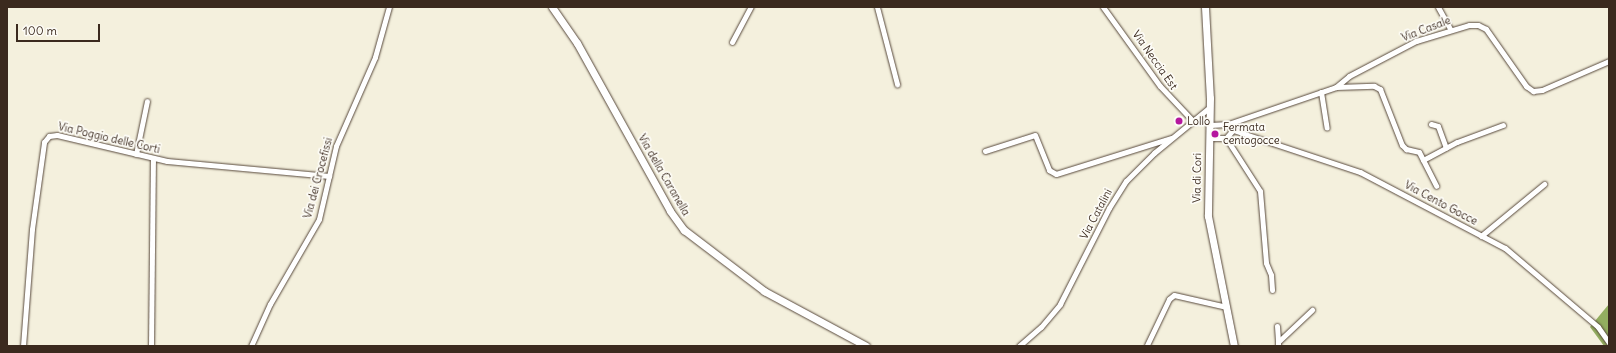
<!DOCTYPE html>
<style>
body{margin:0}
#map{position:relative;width:1616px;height:353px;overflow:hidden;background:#f4f0dd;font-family:Delius,sans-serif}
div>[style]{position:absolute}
.forest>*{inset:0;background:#93ae60}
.roads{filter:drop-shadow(0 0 1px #57483b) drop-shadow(0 0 1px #57483b)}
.street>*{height:5px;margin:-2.5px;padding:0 2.5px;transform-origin:2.5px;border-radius:2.5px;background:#fff}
.secondary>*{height:7px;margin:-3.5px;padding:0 3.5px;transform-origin:3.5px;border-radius:3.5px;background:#fff}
.dots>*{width:11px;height:11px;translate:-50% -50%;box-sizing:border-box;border:2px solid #fdfcf7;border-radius:50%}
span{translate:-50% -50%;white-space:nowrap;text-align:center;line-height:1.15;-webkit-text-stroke:3.5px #fdfcf7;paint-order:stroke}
.street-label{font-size:11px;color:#3b2a1e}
.poi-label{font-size:11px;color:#3b2a1e}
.left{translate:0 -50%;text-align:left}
.frame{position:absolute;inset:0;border:8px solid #3b2a1e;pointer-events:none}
.scale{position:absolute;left:16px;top:24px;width:84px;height:18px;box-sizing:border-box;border:2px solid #3b2a1e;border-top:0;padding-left:5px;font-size:12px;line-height:14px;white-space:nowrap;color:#3b2a1e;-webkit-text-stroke:3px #fdfcf7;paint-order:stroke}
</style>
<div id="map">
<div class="forest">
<div style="clip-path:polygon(1609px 304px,1609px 346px,1604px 346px,1590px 327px)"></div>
</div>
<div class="roads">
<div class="street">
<div style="left:877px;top:7px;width:80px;rotate:75.4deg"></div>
<div style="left:1103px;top:7px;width:97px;rotate:54.2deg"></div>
<div style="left:1160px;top:86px;width:48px;rotate:46.7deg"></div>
<div style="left:1438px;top:7px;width:25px;rotate:61deg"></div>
<div style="left:732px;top:42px;width:40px;rotate:-62deg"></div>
<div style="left:1336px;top:87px;width:38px;rotate:-2deg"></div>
<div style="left:1374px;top:86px;width:7px;rotate:27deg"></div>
<div style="left:1380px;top:89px;width:60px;rotate:68.6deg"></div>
<div style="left:1402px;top:145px;width:6px;rotate:45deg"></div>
<div style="left:1406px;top:149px;width:13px;rotate:13deg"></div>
<div style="left:1419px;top:152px;width:38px;rotate:63deg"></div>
<div style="left:1321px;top:92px;width:36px;rotate:81deg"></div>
<div style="left:1228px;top:124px;width:114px;rotate:-18.9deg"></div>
<div style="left:1336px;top:87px;width:17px;rotate:-40deg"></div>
<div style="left:1349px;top:76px;width:76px;rotate:-27.6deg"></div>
<div style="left:1416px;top:41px;width:55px;rotate:-16.8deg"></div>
<div style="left:1469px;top:25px;width:9px"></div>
<div style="left:1478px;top:25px;width:9px;rotate:27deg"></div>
<div style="left:1486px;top:29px;width:70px;rotate:54.9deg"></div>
<div style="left:1526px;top:86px;width:9px;rotate:36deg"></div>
<div style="left:1533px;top:91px;width:9px;rotate:-6deg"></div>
<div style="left:1542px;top:90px;width:73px;rotate:-23.4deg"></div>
<div style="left:1431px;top:124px;width:7px;rotate:16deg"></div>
<div style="left:1438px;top:126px;width:23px;rotate:70deg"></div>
<div style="left:1233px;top:130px;width:134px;rotate:18.3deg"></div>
<div style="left:1360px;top:172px;width:164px;rotate:27.7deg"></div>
<div style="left:1505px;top:248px;width:122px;rotate:40.3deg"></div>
<div style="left:1598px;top:327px;width:19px;rotate:55deg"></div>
<div style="left:1209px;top:138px;width:17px"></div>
<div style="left:1226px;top:138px;width:11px;rotate:-49deg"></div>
<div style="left:1233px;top:130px;width:8px;rotate:-130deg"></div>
<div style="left:1228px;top:124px;width:18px;rotate:177deg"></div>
<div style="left:1226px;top:138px;width:63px;rotate:57.3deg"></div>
<div style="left:1260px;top:191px;width:72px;rotate:85.2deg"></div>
<div style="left:1266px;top:263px;width:13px;rotate:67deg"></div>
<div style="left:1271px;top:275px;width:15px;rotate:86deg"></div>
<div style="left:985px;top:151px;width:52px;rotate:-17.7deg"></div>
<div style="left:1035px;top:135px;width:38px;rotate:68deg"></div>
<div style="left:1049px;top:170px;width:8px;rotate:30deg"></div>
<div style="left:1056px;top:174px;width:121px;rotate:-17.4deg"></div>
<div style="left:136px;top:154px;width:54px;rotate:-78.3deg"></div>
<div style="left:1423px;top:160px;width:38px;rotate:-28deg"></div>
<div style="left:1457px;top:142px;width:49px;rotate:-20.3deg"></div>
<div style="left:1481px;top:236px;width:82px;rotate:-39.5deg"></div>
<div style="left:1277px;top:326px;width:16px;rotate:86deg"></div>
<div style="left:1147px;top:345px;width:51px;rotate:-64.4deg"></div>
<div style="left:1169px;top:299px;width:6px;rotate:-39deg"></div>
<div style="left:1174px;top:295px;width:54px;rotate:12.8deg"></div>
<div style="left:23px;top:346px;width:117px;rotate:-85.6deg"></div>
<div style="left:32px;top:229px;width:88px;rotate:-82.1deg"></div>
<div style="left:44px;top:142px;width:8px;rotate:-50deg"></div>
<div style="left:49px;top:136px;width:8px;rotate:-7deg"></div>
<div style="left:57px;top:135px;width:113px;rotate:13.3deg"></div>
<div style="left:167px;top:161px;width:163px;rotate:5.3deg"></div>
<div style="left:151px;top:346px;width:188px;rotate:-89.4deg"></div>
<div style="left:251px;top:346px;width:46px;rotate:-65.7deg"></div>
<div style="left:270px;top:304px;width:98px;rotate:-60deg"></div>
<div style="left:319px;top:219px;width:75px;rotate:-76.9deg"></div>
<div style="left:336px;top:146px;width:97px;rotate:-66.3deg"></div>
<div style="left:375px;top:57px;width:52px;rotate:-74.4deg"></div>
<div style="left:1019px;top:346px;width:29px;rotate:-41deg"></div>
<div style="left:1041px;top:327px;width:30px;rotate:-50deg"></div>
<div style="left:1060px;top:304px;width:108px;rotate:-63deg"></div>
<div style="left:1109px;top:208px;width:32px;rotate:-58deg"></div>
<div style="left:1126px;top:181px;width:40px;rotate:-45deg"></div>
<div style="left:1154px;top:153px;width:72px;rotate:-39.4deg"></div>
<div style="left:1278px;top:346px;width:4px;rotate:-90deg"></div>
<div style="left:1278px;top:342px;width:47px;rotate:-43.3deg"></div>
</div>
<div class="secondary">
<div style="left:552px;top:7px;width:44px;rotate:55.2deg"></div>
<div style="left:577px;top:43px;width:192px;rotate:61deg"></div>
<div style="left:670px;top:211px;width:24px;rotate:54deg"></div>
<div style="left:684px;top:230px;width:101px;rotate:37.3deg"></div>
<div style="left:764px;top:291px;width:116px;rotate:28.3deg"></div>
<div style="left:1205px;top:7px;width:91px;rotate:86.9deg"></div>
<div style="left:1210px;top:98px;width:118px;rotate:91deg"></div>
<div style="left:1208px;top:216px;width:133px;rotate:78.7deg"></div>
</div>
</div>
<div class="dots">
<div style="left:1179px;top:121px;background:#b5179e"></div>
<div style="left:1215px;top:134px;background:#b5179e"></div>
</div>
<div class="street-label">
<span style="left:1426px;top:29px;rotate:-21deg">Via Casale</span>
<span style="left:1155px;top:60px;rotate:55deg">Via Neccia Est</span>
<span style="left:109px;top:138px;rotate:13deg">Via Poggio delle Corti</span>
<span style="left:664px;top:175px;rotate:60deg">Via della Caranella</span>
<span style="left:318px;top:178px;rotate:-75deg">Via dei Crocefissi</span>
<span style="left:1197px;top:178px;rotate:-89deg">Via di Cori</span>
<span style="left:1441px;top:203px;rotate:28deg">Via Cento Gocce</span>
<span style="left:1096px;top:214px;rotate:-62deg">Via Catalini</span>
</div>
<div class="poi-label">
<span class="left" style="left:1187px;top:121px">Lollo</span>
<span class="left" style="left:1223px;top:134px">Fermata<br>centogocce</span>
</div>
<div class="frame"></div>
<div class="scale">100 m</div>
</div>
